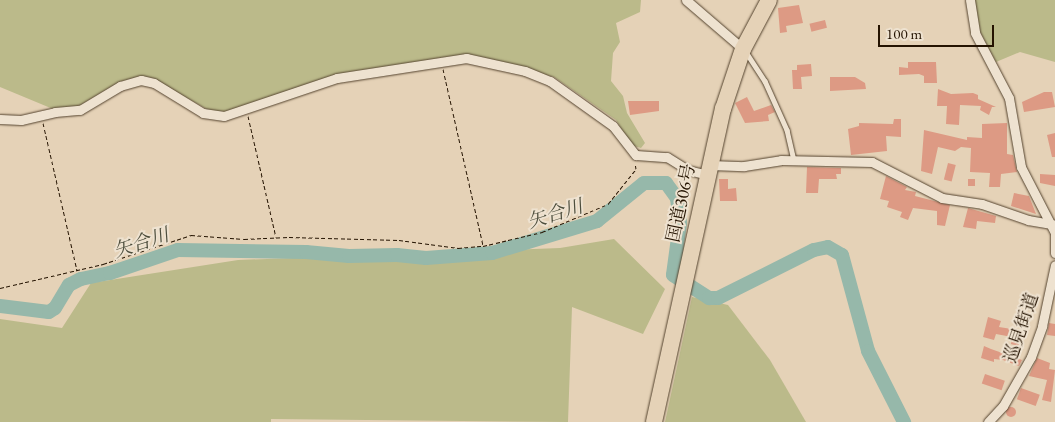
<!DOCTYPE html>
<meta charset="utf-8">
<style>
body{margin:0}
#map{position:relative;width:1055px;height:422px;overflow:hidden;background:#e5d2b7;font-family:"EB Garamond","Noto Serif JP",serif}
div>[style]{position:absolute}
.green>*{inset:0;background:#bbba8a}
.river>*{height:14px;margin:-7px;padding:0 7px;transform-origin:7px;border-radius:7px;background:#96b8aa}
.building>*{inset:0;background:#dd9a84;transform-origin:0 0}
.round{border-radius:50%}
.path>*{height:1px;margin-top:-0.5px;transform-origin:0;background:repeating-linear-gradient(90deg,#241301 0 4px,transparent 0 6.5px)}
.roads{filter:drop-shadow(0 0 1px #54432e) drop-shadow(0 0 1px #54432e)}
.lane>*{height:4.5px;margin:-2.25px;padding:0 2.25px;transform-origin:2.25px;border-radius:2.25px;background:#eee2d0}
.street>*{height:9px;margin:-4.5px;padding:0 4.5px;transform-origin:4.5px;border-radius:4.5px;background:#eee2d0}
.highway>*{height:16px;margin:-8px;padding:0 8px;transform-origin:8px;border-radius:8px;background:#e5d2b7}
span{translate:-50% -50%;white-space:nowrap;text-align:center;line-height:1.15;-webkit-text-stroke:4px #eee2d0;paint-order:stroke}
.street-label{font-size:18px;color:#241301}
.water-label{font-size:19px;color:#4c4d3c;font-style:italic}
.scale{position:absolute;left:878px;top:25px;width:116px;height:22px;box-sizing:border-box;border:2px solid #241301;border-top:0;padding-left:6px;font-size:15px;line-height:18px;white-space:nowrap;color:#241301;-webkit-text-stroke:4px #eee2d0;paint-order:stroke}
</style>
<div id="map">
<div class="green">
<div style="clip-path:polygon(0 0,641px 0,640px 12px,616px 23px,620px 42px,613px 53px,611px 81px,623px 96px,627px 113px,645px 143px,641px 148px,631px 145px,616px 120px,554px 77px,477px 57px,343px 74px,229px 112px,212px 112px,153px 79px,138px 77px,119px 82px,77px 107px,53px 109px,0 87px)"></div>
<div style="clip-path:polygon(972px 0,1055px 0,1055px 62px,1020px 52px,996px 62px,975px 22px)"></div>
<div style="clip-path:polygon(614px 239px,665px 289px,643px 334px,572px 307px,568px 422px,271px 419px,271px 422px,0 422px,0 319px,62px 328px,91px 283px,238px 260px,560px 248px)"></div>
<div style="clip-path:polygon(692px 297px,728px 305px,770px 360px,806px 422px,665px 422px)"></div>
</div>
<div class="river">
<div style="left:0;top:306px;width:49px;rotate:7deg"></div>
<div style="left:49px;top:312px;width:7px;rotate:-34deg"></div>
<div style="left:55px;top:308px;width:27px;rotate:-59deg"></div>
<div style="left:69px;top:285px;width:13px;rotate:-27deg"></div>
<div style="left:81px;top:279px;width:30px;rotate:-12deg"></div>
<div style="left:110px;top:273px;width:72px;rotate:-18.7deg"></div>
<div style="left:178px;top:250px;width:128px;rotate:0.9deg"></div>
<div style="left:306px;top:252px;width:43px;rotate:5.3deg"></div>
<div style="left:349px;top:256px;width:48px;rotate:-1.2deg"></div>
<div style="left:397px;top:255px;width:29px;rotate:6deg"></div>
<div style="left:426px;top:258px;width:66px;rotate:-4.3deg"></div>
<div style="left:492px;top:253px;width:110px;rotate:-16.9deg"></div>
<div style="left:597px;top:221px;width:60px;rotate:-39deg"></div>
<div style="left:644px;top:183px;width:22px"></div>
<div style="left:666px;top:183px;width:19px;rotate:54deg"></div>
<div style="left:677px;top:198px;width:25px;rotate:83deg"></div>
<div style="left:680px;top:223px;width:52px;rotate:97.7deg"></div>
<div style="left:673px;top:275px;width:43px;rotate:32.6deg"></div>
<div style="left:709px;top:298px;width:9px"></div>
<div style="left:718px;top:298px;width:107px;rotate:-26.6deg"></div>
<div style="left:814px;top:250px;width:14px;rotate:-12deg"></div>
<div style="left:828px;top:247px;width:16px;rotate:30deg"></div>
<div style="left:842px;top:255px;width:99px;rotate:74.8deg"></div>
<div style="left:868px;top:351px;width:80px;rotate:63.1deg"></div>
</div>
<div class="building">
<div style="clip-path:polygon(799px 5px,803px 23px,786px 26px,787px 32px,780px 33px,778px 8px)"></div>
<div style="left:825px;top:20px;width:8px;height:16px;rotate:76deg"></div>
<div style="clip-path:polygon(908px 62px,936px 62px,937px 83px,924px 83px,924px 76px,919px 74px,899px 75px,899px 67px,908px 68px)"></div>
<div style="clip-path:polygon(811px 64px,812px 76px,801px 77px,802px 89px,793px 89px,792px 70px,797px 70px,797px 65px)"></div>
<div style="clip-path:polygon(830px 77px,855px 77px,865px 83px,866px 89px,830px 91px)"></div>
<div style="clip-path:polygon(938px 89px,951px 94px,973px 93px,978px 95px,978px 99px,996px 107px,992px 107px,989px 115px,980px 110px,981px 106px,960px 105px,959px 125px,946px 124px,947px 106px,937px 106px)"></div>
<div style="clip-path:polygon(1044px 92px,1052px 92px,1055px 107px,1024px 112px,1022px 102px)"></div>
<div style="clip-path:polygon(747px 97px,754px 111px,771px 105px,775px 112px,768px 115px,769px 121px,745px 123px,735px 103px)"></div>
<div style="clip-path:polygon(628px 101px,659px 101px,659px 111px,630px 115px)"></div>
<div style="clip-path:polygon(894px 119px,901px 119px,901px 137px,886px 136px,887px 151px,851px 155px,848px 129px,859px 126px,859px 123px,893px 124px)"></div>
<div style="clip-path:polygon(1007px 123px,1007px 154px,1013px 155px,1017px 172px,1001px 174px,1000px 187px,989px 187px,990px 173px,970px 172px,971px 148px,961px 147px,955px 151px,938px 147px,932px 174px,921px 171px,924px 130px,967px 140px,967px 137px,982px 138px,982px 124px)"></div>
<div style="clip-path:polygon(1055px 133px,1055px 157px,1052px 157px,1047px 135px)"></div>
<div style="left:948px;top:163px;width:8px;height:17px;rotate:14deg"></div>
<div style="clip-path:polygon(807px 167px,841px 168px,841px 174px,836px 174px,837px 179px,819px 179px,818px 193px,806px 193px)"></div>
<div style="clip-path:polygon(1040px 174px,1055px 175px,1055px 186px,1040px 183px)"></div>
<div style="clip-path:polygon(886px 176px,907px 187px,905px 190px,916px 192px,915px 196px,950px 205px,945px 226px,937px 225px,937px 211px,913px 208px,908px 220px,900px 217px,902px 212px,887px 207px,889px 201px,880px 199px)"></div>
<div style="clip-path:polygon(719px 179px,728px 179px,728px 189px,736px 188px,737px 201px,720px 201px)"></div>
<div style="left:968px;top:179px;width:7px;height:7px"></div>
<div style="clip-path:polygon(1014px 193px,1029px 196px,1036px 214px,1011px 206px)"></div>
<div style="clip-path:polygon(968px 208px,996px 216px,995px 223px,977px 221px,976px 229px,963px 227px)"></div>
<div style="clip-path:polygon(988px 317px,1001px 321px,999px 327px,1025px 331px,1018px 346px,1011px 344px,1012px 337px,996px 334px,994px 340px,983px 337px)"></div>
<div style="clip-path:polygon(1049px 323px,1055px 324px,1055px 336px,1047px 335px)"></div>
<div style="clip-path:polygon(984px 346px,991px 349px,1022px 360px,1019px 366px,1003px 360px,994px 359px,994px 362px,981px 358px)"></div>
<div style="clip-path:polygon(1037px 358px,1050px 363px,1049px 369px,1055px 370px,1051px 402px,1042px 400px,1047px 380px,1029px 376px)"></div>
<div style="left:985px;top:374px;width:21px;height:10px;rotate:19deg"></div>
<div style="left:1021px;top:388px;width:20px;height:12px;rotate:20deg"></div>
<div class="round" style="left:1006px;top:407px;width:10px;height:10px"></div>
</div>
<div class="path">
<div style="left:443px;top:69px;width:180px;rotate:77.2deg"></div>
<div style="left:248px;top:116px;width:124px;rotate:77deg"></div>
<div style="left:43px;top:123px;width:151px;rotate:77deg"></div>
<div style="left:0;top:288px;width:106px;rotate:-13.1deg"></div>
<div style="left:103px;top:264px;width:93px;rotate:-18.2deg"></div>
<div style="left:191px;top:235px;width:53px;rotate:4.3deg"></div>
<div style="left:244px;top:239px;width:45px;rotate:-2.5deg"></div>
<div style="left:289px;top:237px;width:110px;rotate:1.6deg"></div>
<div style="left:399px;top:240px;width:60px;rotate:7.7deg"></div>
<div style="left:458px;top:248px;width:25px;rotate:-5deg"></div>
<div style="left:483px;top:246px;width:61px;rotate:-13.3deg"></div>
<div style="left:542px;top:232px;width:72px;rotate:-23deg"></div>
<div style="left:608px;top:204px;width:45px;rotate:-51.3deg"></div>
<div style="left:636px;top:169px;width:6px;rotate:-99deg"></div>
</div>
<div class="roads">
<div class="lane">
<div style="left:746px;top:52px;width:35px;rotate:57deg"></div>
<div style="left:765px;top:81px;width:54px;rotate:65.8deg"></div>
<div style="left:787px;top:130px;width:31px;rotate:77deg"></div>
</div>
<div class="street">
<div style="left:686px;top:0;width:75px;rotate:40.7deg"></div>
<div style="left:970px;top:0;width:33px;rotate:81deg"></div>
<div style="left:975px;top:33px;width:73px;rotate:62.4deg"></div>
<div style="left:1009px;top:98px;width:70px;rotate:80.1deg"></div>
<div style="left:1021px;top:167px;width:74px;rotate:62.7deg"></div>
<div style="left:1055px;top:233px;width:20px;rotate:90deg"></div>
<div style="left:0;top:119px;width:21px;rotate:3deg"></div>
<div style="left:21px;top:120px;width:35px;rotate:-13deg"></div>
<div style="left:55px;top:112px;width:25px;rotate:-5deg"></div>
<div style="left:80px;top:110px;width:47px;rotate:-31deg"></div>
<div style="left:120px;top:86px;width:22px;rotate:-16deg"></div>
<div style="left:141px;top:80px;width:13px;rotate:13deg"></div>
<div style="left:154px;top:83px;width:57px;rotate:31.5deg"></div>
<div style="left:203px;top:113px;width:21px;rotate:8deg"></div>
<div style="left:224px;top:116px;width:119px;rotate:-18.6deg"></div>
<div style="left:337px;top:78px;width:131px;rotate:-8.8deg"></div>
<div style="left:466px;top:58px;width:60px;rotate:12.4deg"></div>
<div style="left:525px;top:71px;width:27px;rotate:22deg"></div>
<div style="left:550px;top:81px;width:77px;rotate:35.5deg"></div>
<div style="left:613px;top:126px;width:37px;rotate:52deg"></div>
<div style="left:636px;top:155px;width:31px;rotate:4deg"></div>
<div style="left:667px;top:157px;width:25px;rotate:32deg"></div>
<div style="left:688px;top:170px;width:21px;rotate:14deg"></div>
<div style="left:710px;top:165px;width:34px;rotate:2deg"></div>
<div style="left:744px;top:166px;width:37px;rotate:-9deg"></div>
<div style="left:781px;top:160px;width:91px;rotate:1.3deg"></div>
<div style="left:872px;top:162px;width:79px;rotate:27.2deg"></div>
<div style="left:942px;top:198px;width:40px;rotate:8.5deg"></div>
<div style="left:982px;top:204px;width:49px;rotate:19.2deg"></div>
<div style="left:1028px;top:220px;width:27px;rotate:10deg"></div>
<div style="left:988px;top:422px;width:22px;rotate:-47deg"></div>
<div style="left:1003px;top:406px;width:56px;rotate:-60.3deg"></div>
<div style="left:1031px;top:357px;width:33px;rotate:-70deg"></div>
<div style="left:1042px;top:326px;width:62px;rotate:-78deg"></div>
</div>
<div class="highway">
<div style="left:654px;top:422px;width:321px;rotate:-77.6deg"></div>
<div style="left:723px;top:109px;width:63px;rotate:-71.6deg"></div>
<div style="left:743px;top:49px;width:55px;rotate:-62deg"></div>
</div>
</div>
<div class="street-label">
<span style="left:681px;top:203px;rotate:-78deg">国道306号</span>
<span style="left:1021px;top:328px;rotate:-71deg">巡見街道</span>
</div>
<div class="water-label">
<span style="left:555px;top:214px;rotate:-17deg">矢合川</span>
<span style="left:141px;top:243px;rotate:-18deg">矢合川</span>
</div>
<div class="scale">100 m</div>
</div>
